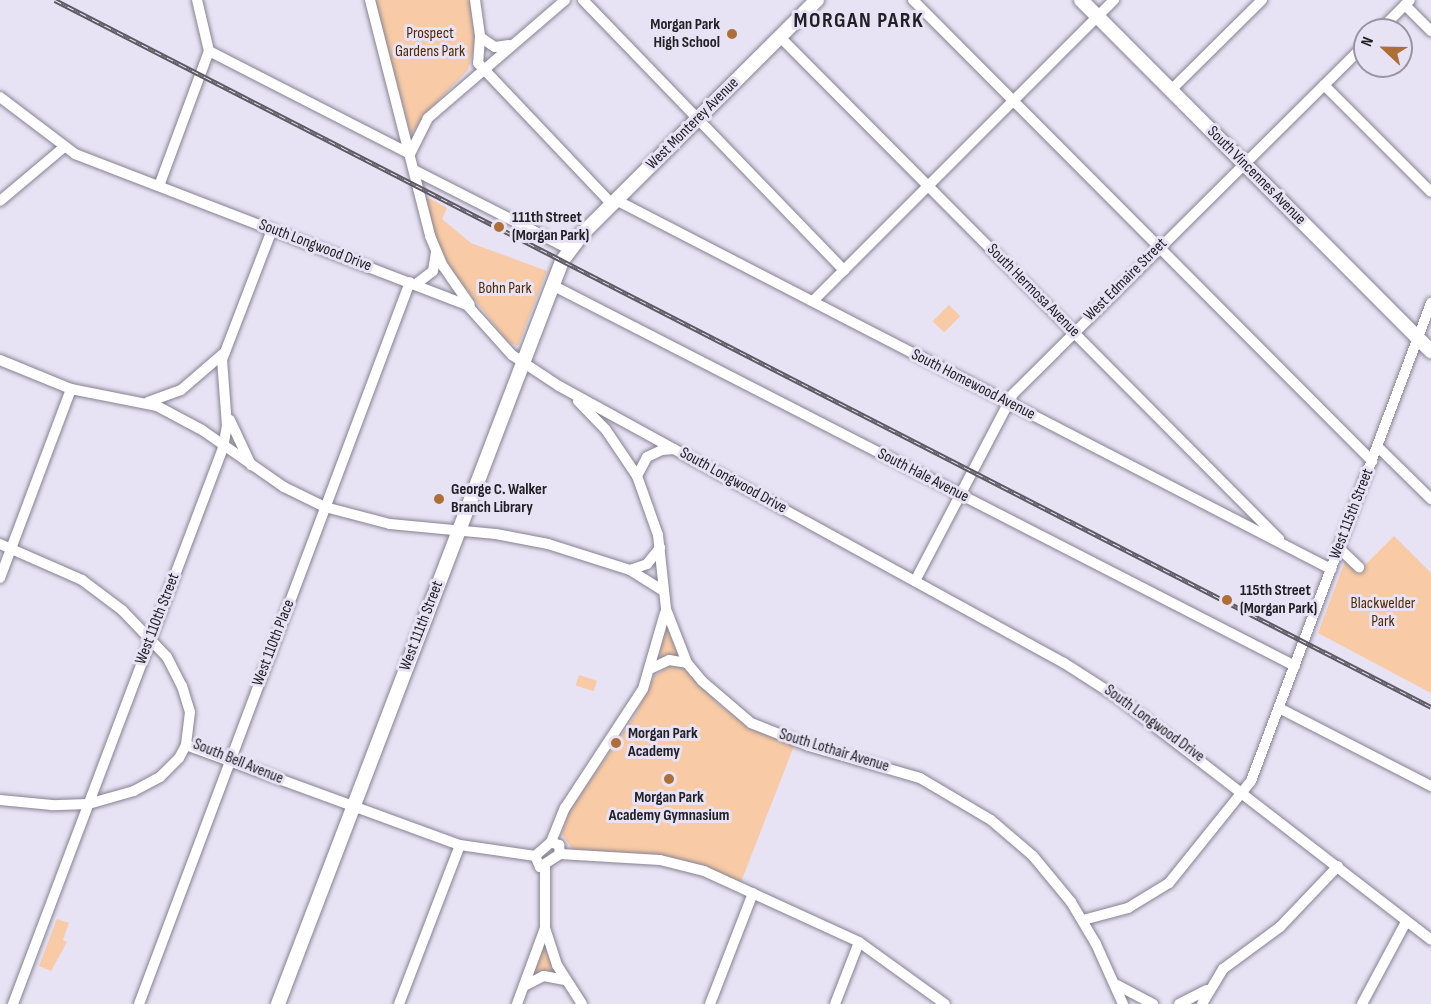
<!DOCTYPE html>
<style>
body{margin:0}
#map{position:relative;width:1431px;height:1004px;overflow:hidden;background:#e7e3f4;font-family:"Sofia Sans Condensed",sans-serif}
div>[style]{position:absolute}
.green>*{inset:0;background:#f8caa5;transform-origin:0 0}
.roads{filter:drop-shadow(0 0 2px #868292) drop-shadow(0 0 2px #868292)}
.minor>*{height:10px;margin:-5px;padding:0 5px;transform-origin:5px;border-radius:5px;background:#fff}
.major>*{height:14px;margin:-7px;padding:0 7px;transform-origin:7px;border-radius:7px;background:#fff}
.rail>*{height:4.5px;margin-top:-2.25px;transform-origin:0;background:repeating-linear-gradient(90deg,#e7e3f4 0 7px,#5c5962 0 14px);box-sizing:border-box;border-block:2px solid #5c5962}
.dots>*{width:16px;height:16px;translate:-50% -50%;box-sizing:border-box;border:3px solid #e7e3f4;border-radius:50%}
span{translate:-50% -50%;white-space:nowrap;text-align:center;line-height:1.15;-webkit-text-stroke:6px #e7e3f4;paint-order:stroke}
.poi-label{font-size:16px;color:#222026;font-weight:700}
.right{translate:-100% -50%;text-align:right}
.left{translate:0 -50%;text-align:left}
.park-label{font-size:16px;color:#532a00}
.street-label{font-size:16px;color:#222026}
.district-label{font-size:22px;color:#222026;font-weight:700;letter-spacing:1.5px}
.north{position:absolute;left:1353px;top:18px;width:60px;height:60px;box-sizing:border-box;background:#e7e3f4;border:2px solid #9895a2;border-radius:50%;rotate:292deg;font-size:16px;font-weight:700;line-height:24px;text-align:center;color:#222026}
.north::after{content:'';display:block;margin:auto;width:21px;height:27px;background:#ae6e36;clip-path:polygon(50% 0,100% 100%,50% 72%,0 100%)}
</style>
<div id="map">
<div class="green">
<div style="clip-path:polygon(375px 0,470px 0,475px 43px,468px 70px,424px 115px,411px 135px)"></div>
<div style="clip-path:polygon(423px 195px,447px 208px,442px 219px,471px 243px,547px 271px,518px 346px,508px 342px,455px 275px,437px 245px)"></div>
<div style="left:949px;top:305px;width:16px;height:23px;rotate:45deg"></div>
<div style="clip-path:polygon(1394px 536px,1431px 573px,1431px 693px,1318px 633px,1346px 559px,1358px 572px)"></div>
<div style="clip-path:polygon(665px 626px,667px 626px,679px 657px,659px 658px)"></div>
<div style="clip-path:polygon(671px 665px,687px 669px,718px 704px,748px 726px,794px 746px,741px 882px,681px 859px,573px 850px,562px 834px,569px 811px,635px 716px,654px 676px)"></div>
<div style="left:579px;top:675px;width:19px;height:11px;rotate:18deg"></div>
<div style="clip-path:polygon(57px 919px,69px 923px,63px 940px,67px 942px,51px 971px,39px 966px)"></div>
<div style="clip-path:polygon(544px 946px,555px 972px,533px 974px)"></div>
</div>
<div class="roads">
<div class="minor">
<div style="left:370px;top:0;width:244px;rotate:75.7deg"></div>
<div style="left:430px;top:236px;width:33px;rotate:67deg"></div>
<div style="left:443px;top:266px;width:47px;rotate:55.3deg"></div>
<div style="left:475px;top:0;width:37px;rotate:82deg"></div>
<div style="left:480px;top:37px;width:26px;rotate:94deg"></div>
<div style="left:478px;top:63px;width:195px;rotate:46.5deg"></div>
<div style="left:583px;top:0;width:376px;rotate:46deg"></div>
<div style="left:913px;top:0;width:651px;rotate:45.12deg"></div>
<div style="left:1405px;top:5px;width:37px;rotate:45deg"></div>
<div style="left:1380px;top:30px;width:42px;rotate:-45deg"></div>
<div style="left:480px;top:37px;width:18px;rotate:34deg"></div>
<div style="left:495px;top:47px;width:14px;rotate:-8deg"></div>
<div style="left:780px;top:37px;width:708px;rotate:45.17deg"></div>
<div style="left:209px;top:51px;width:226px;rotate:27.1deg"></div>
<div style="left:410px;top:154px;width:40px;rotate:-63.4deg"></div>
<div style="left:428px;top:118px;width:181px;rotate:-40.7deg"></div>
<div style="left:1324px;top:85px;width:151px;rotate:45deg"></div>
<div style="left:1171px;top:90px;width:128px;rotate:-44.7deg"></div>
<div style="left:0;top:97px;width:94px;rotate:37.2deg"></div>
<div style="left:75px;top:154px;width:420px;rotate:21.1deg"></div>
<div style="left:467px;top:305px;width:67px;rotate:48deg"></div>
<div style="left:512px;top:355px;width:56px;rotate:33.4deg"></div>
<div style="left:559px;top:386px;width:576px;rotate:28.75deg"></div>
<div style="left:1064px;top:663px;width:63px;rotate:32.7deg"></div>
<div style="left:1117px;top:697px;width:397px;rotate:37.7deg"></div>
<div style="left:414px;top:170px;width:174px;rotate:27deg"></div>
<div style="left:159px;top:186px;width:144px;rotate:-69.7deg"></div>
<div style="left:209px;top:51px;width:52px;rotate:-103.2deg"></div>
<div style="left:616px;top:200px;width:805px;rotate:27.3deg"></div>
<div style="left:0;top:201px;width:82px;rotate:-40.1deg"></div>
<div style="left:416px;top:284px;width:21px;rotate:-37deg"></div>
<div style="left:433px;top:271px;width:19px;rotate:-81deg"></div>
<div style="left:552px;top:285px;width:835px;rotate:27.15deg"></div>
<div style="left:813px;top:301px;width:426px;rotate:-45deg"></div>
<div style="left:0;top:360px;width:77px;rotate:22.2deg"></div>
<div style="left:71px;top:389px;width:88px;rotate:11.2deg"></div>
<div style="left:157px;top:406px;width:51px;rotate:28.1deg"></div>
<div style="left:202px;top:430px;width:100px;rotate:34.8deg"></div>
<div style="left:284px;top:487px;width:46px;rotate:26deg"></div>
<div style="left:325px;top:507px;width:67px;rotate:14.7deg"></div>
<div style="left:390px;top:524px;width:106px;rotate:5.4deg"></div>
<div style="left:496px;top:534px;width:53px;rotate:10.9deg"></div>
<div style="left:548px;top:544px;width:86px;rotate:17.6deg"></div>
<div style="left:630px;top:570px;width:40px;rotate:32deg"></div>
<div style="left:578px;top:401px;width:40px;rotate:46deg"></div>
<div style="left:606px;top:430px;width:55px;rotate:56deg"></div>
<div style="left:637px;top:476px;width:63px;rotate:70.4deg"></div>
<div style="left:658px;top:535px;width:74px;rotate:83.8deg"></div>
<div style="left:666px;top:609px;width:58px;rotate:68.7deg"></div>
<div style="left:687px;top:663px;width:23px;rotate:50deg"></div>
<div style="left:702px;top:681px;width:65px;rotate:40.6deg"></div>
<div style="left:751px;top:723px;width:62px;rotate:21.6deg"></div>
<div style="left:809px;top:746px;width:116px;rotate:16.1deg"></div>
<div style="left:920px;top:778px;width:82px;rotate:30.6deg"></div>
<div style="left:991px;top:820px;width:55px;rotate:40.6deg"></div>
<div style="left:1033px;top:856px;width:60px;rotate:50.4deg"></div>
<div style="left:1071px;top:902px;width:49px;rotate:59.2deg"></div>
<div style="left:1096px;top:944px;width:66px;rotate:65.8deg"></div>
<div style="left:148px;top:402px;width:35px;rotate:-20deg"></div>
<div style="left:181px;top:390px;width:57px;rotate:-40.7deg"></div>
<div style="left:230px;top:420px;width:50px;rotate:65deg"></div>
<div style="left:1377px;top:446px;width:76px;rotate:44.5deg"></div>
<div style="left:637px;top:476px;width:21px;rotate:-62deg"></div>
<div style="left:647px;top:457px;width:17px;rotate:-25deg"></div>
<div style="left:662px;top:450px;width:12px;rotate:-5deg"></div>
<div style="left:0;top:544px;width:90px;rotate:23.7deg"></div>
<div style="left:82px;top:580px;width:50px;rotate:36.9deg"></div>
<div style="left:122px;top:610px;width:65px;rotate:46.2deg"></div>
<div style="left:167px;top:657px;width:33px;rotate:63deg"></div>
<div style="left:182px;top:686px;width:27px;rotate:73deg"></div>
<div style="left:190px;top:712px;width:33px;rotate:97deg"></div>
<div style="left:186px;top:745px;width:15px;rotate:118deg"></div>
<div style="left:179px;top:758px;width:27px;rotate:135deg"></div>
<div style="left:160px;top:777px;width:30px;rotate:152deg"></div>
<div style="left:134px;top:791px;width:48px;rotate:164.2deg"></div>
<div style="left:88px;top:804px;width:36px;rotate:178deg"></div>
<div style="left:52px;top:805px;width:52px;rotate:-174.5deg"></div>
<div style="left:1339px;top:548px;width:28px;rotate:44deg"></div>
<div style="left:630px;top:570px;width:18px;rotate:-19deg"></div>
<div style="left:647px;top:564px;width:21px;rotate:-51deg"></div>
<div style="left:0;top:578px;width:202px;rotate:-69.4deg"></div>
<div style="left:915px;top:581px;width:211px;rotate:-62.3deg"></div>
<div style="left:1013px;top:394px;width:496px;rotate:-44.8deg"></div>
<div style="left:652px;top:668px;width:19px;rotate:-25deg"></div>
<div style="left:669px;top:660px;width:18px;rotate:9deg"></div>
<div style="left:1279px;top:708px;width:171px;rotate:27.2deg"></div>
<div style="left:186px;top:745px;width:292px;rotate:20.1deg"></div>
<div style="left:460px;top:845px;width:76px;rotate:8.3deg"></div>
<div style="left:551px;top:842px;width:37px;rotate:-68deg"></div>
<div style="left:565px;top:808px;width:142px;rotate:-56.8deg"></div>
<div style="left:643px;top:689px;width:79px;rotate:-73.9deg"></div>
<div style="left:551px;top:842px;width:9px;rotate:21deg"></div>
<div style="left:559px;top:845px;width:9px;rotate:84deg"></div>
<div style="left:560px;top:854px;width:24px;rotate:147deg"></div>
<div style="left:540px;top:867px;width:12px;rotate:-114deg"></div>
<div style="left:535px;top:856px;width:21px;rotate:-41deg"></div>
<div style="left:560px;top:854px;width:100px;rotate:3.4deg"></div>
<div style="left:660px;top:860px;width:45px;rotate:14deg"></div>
<div style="left:704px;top:871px;width:170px;rotate:24.6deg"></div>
<div style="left:859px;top:942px;width:106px;rotate:35.8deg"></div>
<div style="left:1083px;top:920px;width:47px;rotate:-14.9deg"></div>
<div style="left:1128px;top:908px;width:48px;rotate:-31.4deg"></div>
<div style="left:1169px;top:883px;width:131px;rotate:-51.2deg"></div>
<div style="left:1251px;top:781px;width:511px;rotate:-69.37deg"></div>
<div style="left:545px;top:928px;width:39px;rotate:72deg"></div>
<div style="left:557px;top:965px;width:46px;rotate:57.3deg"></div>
<div style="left:1117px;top:985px;width:41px;rotate:27.8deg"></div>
<div style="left:524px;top:986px;width:22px;rotate:-27deg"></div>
<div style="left:544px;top:976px;width:21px;rotate:11deg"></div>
<div style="left:13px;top:1004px;width:594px;rotate:-69.31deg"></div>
<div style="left:223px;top:448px;width:22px;rotate:-80deg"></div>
<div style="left:227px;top:426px;width:66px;rotate:-94.3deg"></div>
<div style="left:222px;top:360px;width:139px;rotate:-69deg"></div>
<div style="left:139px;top:1004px;width:771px;rotate:-69.43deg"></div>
<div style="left:399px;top:1004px;width:170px;rotate:-69deg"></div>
<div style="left:517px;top:1004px;width:81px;rotate:-69.8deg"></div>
<div style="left:545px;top:928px;width:61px;rotate:-90deg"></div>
<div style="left:710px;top:1004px;width:119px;rotate:-68.8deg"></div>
<div style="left:835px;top:1004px;width:66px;rotate:-68.8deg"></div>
<div style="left:1179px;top:1004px;width:31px;rotate:-27deg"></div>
<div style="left:1202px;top:1004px;width:41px;rotate:-59deg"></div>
<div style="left:1223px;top:969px;width:71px;rotate:-36.4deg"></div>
<div style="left:1280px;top:927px;width:84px;rotate:-46.4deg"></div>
<div style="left:1362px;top:1004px;width:93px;rotate:-61.8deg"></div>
</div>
<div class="major">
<div style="left:1081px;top:0;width:496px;rotate:45.1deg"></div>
<div style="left:278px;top:1004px;width:795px;rotate:-69.08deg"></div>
<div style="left:562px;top:261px;width:34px;rotate:-53deg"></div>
<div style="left:582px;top:234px;width:332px;rotate:-44.9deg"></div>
</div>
</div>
<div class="rail">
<div style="left:55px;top:0;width:1547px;rotate:27.19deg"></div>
</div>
<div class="dots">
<div style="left:732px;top:34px;background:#ae6e36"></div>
<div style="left:499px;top:227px;background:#ae6e36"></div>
<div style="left:439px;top:499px;background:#ae6e36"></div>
<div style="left:1227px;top:600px;background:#ae6e36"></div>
<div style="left:616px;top:743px;background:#ae6e36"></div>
<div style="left:669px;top:779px;background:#ae6e36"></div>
</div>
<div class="poi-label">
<span class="right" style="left:720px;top:34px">Morgan Park<br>High School</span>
<span class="left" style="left:512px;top:227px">111th Street<br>(Morgan Park)</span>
<span class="left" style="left:451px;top:499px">George C. Walker<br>Branch Library</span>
<span class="left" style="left:1240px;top:600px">115th Street<br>(Morgan Park)</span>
<span class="left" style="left:628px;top:743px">Morgan Park<br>Academy</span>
<span style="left:669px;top:807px">Morgan Park<br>Academy Gymnasium</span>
</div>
<div class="park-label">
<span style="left:430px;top:43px">Prospect<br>Gardens Park</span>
<span style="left:505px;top:289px">Bohn Park</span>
<span style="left:1383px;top:613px">Blackwelder<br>Park</span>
</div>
<div class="street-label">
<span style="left:693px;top:124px;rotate:-45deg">West Monterey Avenue</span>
<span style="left:1256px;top:176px;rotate:45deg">South Vincennes Avenue</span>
<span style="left:315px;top:246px;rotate:21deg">South Longwood Drive</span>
<span style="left:1126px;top:280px;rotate:-45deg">West Edmaire Street</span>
<span style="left:1033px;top:291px;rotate:45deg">South Hermosa Avenue</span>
<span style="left:973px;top:385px;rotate:27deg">South Homewood Avenue</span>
<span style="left:923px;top:476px;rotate:27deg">South Hale Avenue</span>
<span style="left:733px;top:481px;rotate:29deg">South Longwood Drive</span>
<span style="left:1352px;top:514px;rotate:-69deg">West 115th Street</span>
<span style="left:158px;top:619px;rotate:-69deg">West 110th Street</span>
<span style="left:422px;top:626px;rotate:-69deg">West 111th Street</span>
<span style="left:274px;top:643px;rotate:-69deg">West 110th Place</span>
<span style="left:1154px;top:724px;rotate:36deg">South Longwood Drive</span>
<span style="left:834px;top:751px;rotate:17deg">South Lothair Avenue</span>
<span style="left:238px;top:762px;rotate:22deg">South Bell Avenue</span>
</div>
<div class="district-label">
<span style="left:859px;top:21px">MORGAN PARK</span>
</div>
<div class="north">N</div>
</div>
